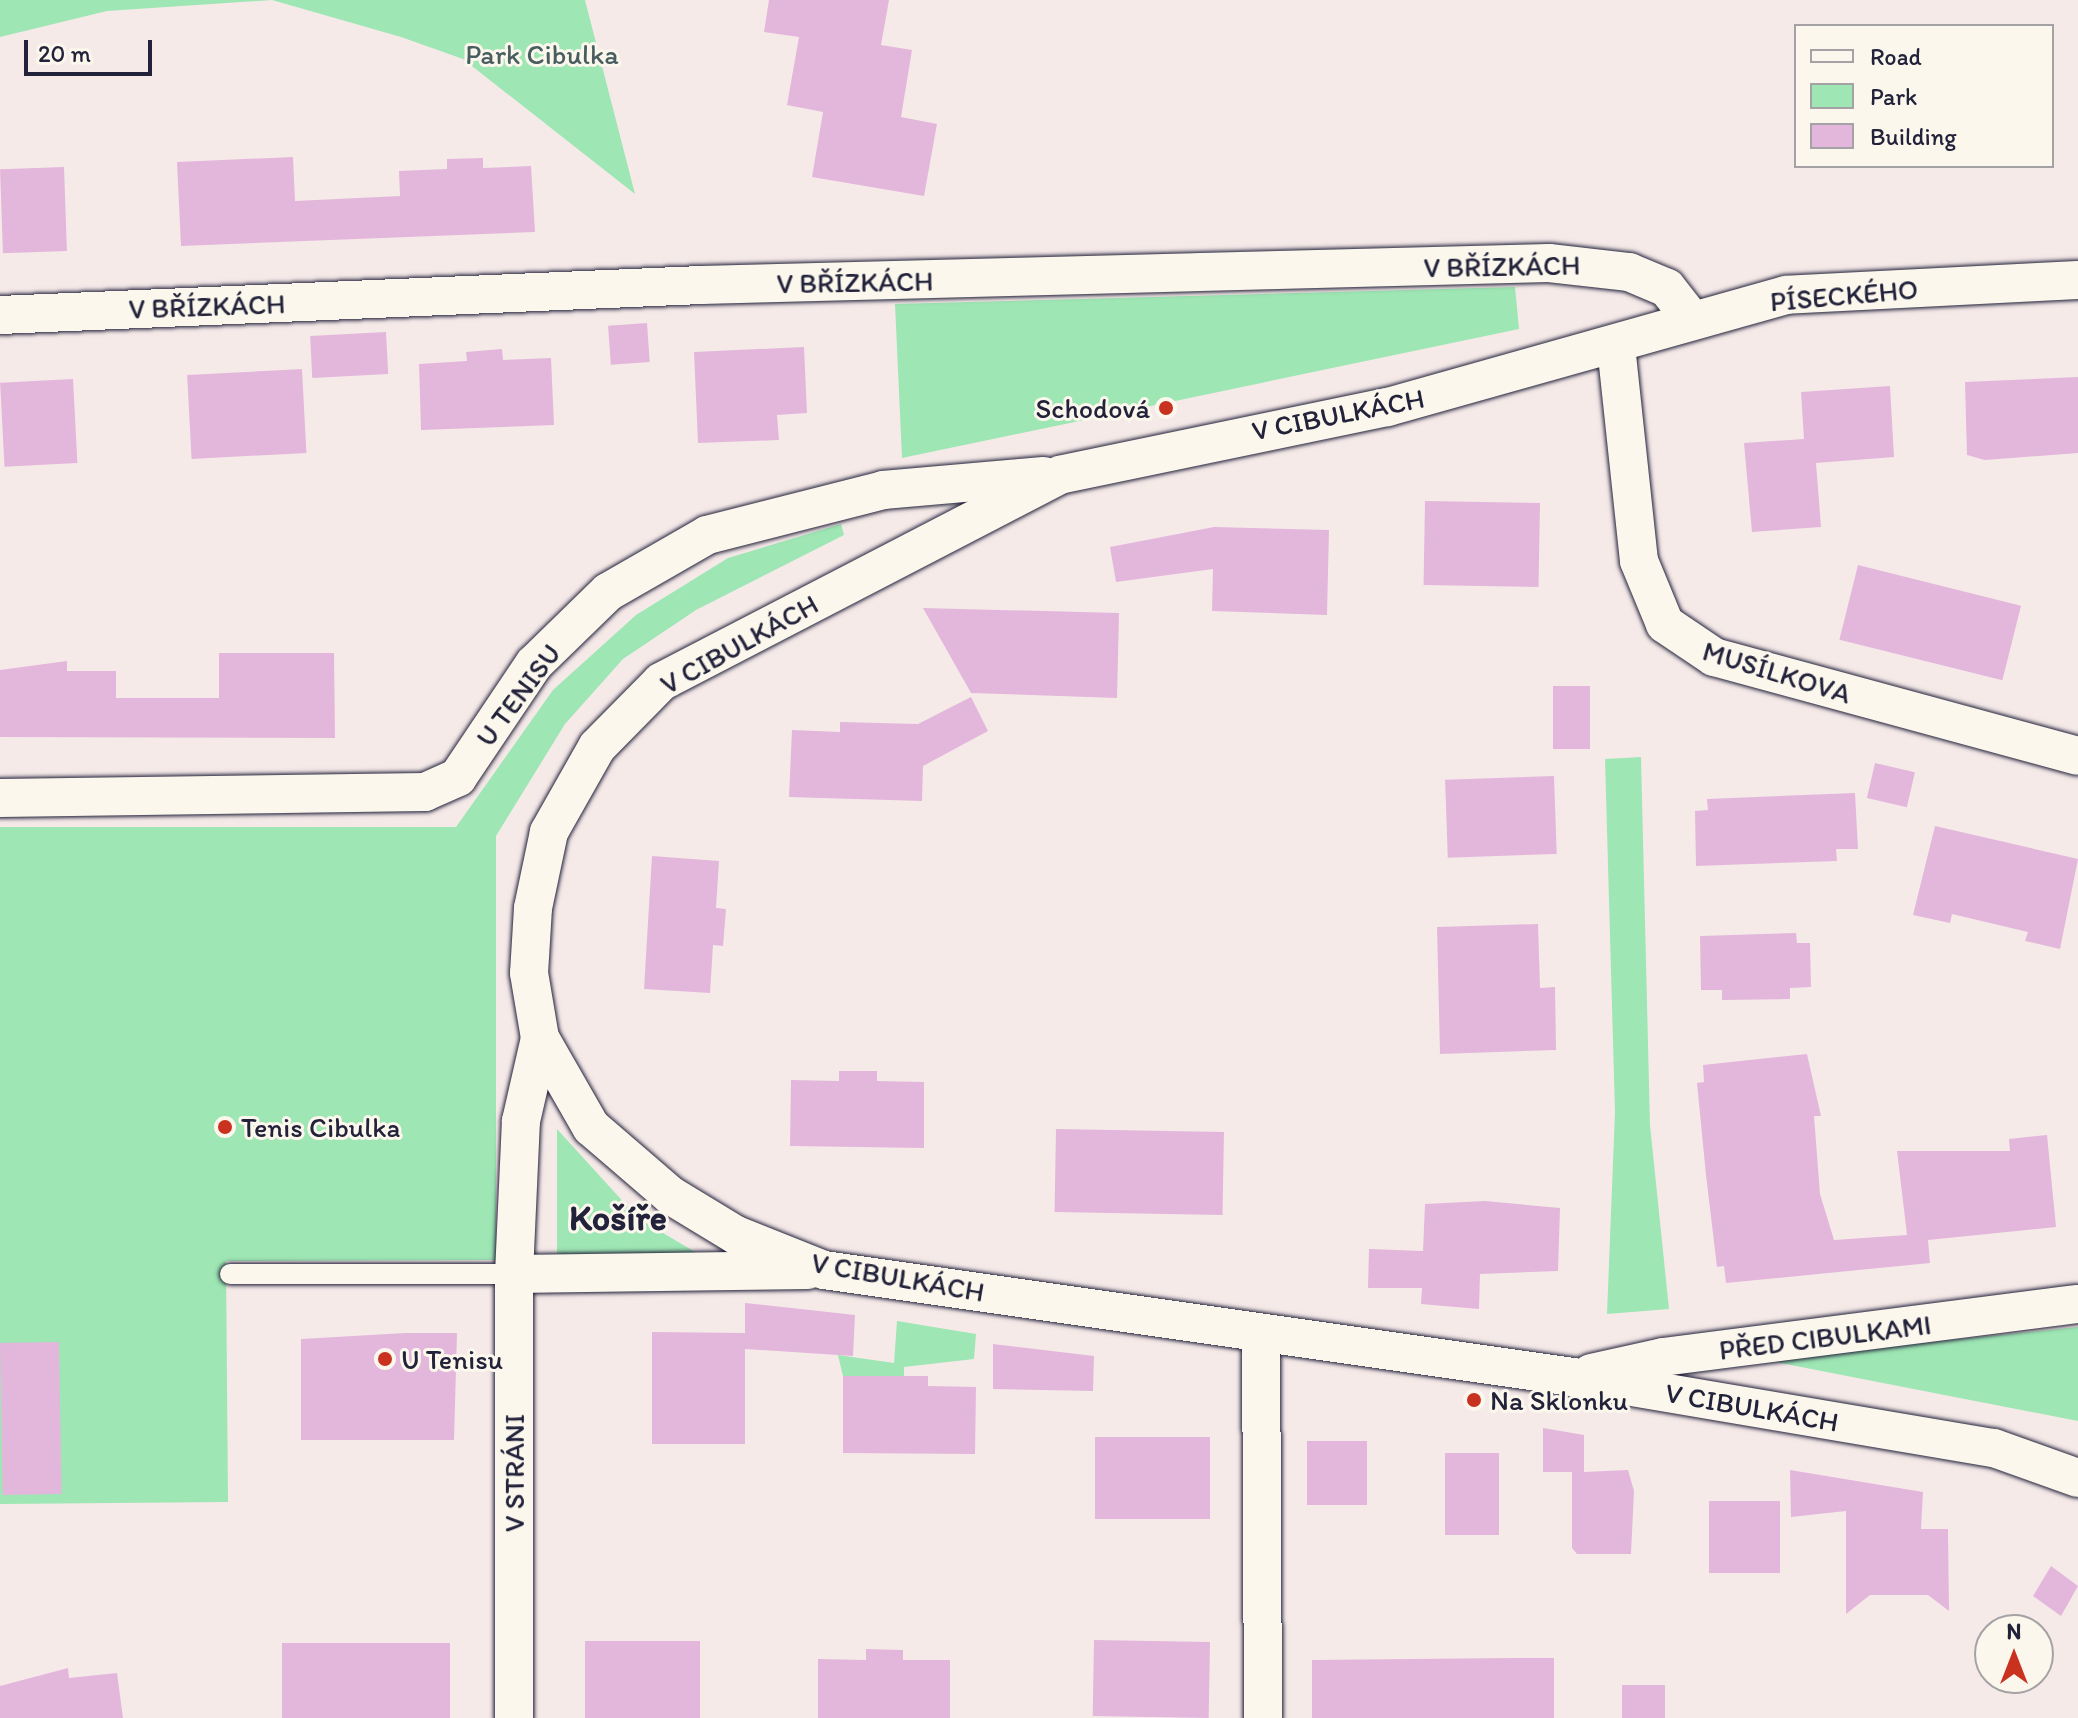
<!DOCTYPE html>
<meta charset="utf-8">
<style>
body{margin:0}
#map{position:relative;width:2078px;height:1718px;overflow:hidden;background:#f6eae9;font-family:Itim,sans-serif}
div>[style]{position:absolute}
.green>*{inset:0;background:#9ee6b4}
.building>*{inset:0;background:#e3b7db;transform-origin:0 0}
.roads{filter:drop-shadow(0 0 2px #22223b) drop-shadow(0 0 2px #22223b)}
.lane>*{height:20px;margin:-10px;padding:0 10px;transform-origin:10px;border-radius:10px;background:#fbf7ec}
.street>*{height:38px;margin:-19px;padding:0 19px;transform-origin:19px;border-radius:19px;background:#fbf7ec}
.dots>*{width:22px;height:22px;translate:-50% -50%;box-sizing:border-box;border:4px solid #fbf7ec;border-radius:50%}
span{translate:-50% -50%;white-space:nowrap;text-align:center;line-height:1.15;-webkit-text-stroke:6px #fbf7ec;paint-order:stroke}
.park-label{font-size:28px;color:#475d5f}
.street-label{font-size:28px;color:#22223b}
.poi-label{font-size:28px;color:#22223b}
.right{translate:-100% -50%;text-align:right}
.left{translate:0 -50%;text-align:left}
.district-label{font-size:36px;color:#22223b;font-weight:700}
.legend{position:absolute;left:1794px;top:24px;width:260px;height:144px;box-sizing:border-box;background:#fbf7ec;border:2px solid #a4a2a5;margin:0;padding:10px 14px;list-style:none;font-size:24px;color:#22223b}
.legend li{display:flex;align-items:center;gap:16px;height:40px}
.legend b{width:40px;border:2px solid #a4a2a5}
.north{position:absolute;left:1974px;top:1614px;width:80px;height:80px;box-sizing:border-box;background:#fbf7ec;border:2px solid #a4a2a5;border-radius:50%;rotate:0deg;font-size:22px;font-weight:700;line-height:32px;text-align:center;color:#22223b}
.north::after{content:'';display:block;margin:auto;width:28px;height:36px;background:#c8321e;clip-path:polygon(50% 0,100% 100%,50% 72%,0 100%)}
.scale{position:absolute;left:24px;top:40px;width:128px;height:36px;box-sizing:border-box;border:4px solid #22223b;border-top:0;padding-left:10px;font-size:24px;line-height:28px;white-space:nowrap;color:#22223b;-webkit-text-stroke:6px #fbf7ec;paint-order:stroke}
</style>
<div id="map">
<div class="green">
<div style="clip-path:polygon(0 0,585px 0,635px 194px,463px 59px,401px 37px,272px 0,107px 11px,0 37px)"></div>
<div style="clip-path:polygon(1515px 287px,1519px 329px,902px 458px,895px 304px)"></div>
<div style="clip-path:polygon(841px 524px,844px 535px,696px 610px,623px 659px,565px 724px,496px 836px,496px 1260px,226px 1261px,228px 1502px,0 1504px,0 827px,456px 827px,553px 690px,636px 615px,728px 558px)"></div>
<div style="clip-path:polygon(1641px 757px,1650px 1125px,1669px 1309px,1607px 1314px,1615px 1112px,1605px 759px)"></div>
<div style="clip-path:polygon(557px 1129px,638px 1218px,700px 1255px,557px 1260px)"></div>
<div style="clip-path:polygon(897px 1321px,976px 1334px,974px 1359px,904px 1367px,904px 1376px,843px 1376px,838px 1355px,894px 1363px)"></div>
<div style="clip-path:polygon(2078px 1327px,2078px 1421px,1760px 1359px)"></div>
</div>
<div class="building">
<div style="clip-path:polygon(769px 0,889px 0,881px 45px,912px 50px,901px 117px,937px 124px,924px 196px,812px 177px,823px 112px,787px 105px,799px 37px,764px 32px)"></div>
<div style="clip-path:polygon(293px 157px,295px 201px,400px 196px,399px 171px,447px 169px,447px 159px,483px 158px,483px 168px,531px 166px,535px 232px,181px 246px,177px 162px)"></div>
<div style="left:64px;top:167px;width:84px;height:64px;rotate:88deg"></div>
<div style="left:647px;top:323px;width:39px;height:39px;rotate:86deg"></div>
<div style="left:386px;top:332px;width:42px;height:76px;rotate:87deg"></div>
<div style="clip-path:polygon(804px 347px,807px 413px,777px 415px,779px 440px,698px 443px,694px 352px)"></div>
<div style="clip-path:polygon(502px 349px,503px 360px,551px 358px,554px 425px,421px 430px,419px 364px,467px 361px,466px 352px)"></div>
<div style="left:302px;top:369px;width:84px;height:115px;rotate:87deg"></div>
<div style="clip-path:polygon(2078px 377px,2078px 453px,1985px 460px,1967px 455px,1965px 382px)"></div>
<div style="left:73px;top:379px;width:84px;height:73px;rotate:87deg"></div>
<div style="clip-path:polygon(1890px 386px,1894px 457px,1816px 463px,1821px 527px,1752px 532px,1744px 443px,1804px 439px,1801px 392px)"></div>
<div style="left:1425px;top:501px;width:115px;height:84px;rotate:1deg"></div>
<div style="clip-path:polygon(1214px 527px,1329px 530px,1327px 615px,1212px 611px,1213px 569px,1116px 582px,1110px 547px)"></div>
<div style="left:1858px;top:565px;width:168px;height:77px;rotate:14deg"></div>
<div style="clip-path:polygon(923px 608px,1119px 613px,1117px 698px,971px 693px)"></div>
<div style="clip-path:polygon(219px 653px,334px 653px,335px 738px,0 737px,0 670px,67px 661px,67px 671px,116px 671px,116px 698px,219px 698px)"></div>
<div style="left:1553px;top:686px;width:37px;height:63px"></div>
<div style="clip-path:polygon(971px 697px,988px 731px,923px 766px,922px 801px,789px 797px,792px 730px,840px 732px,840px 722px,918px 724px)"></div>
<div style="left:1875px;top:763px;width:41px;height:36px;rotate:13deg"></div>
<div style="left:1554px;top:776px;width:78px;height:109px;rotate:88deg"></div>
<div style="clip-path:polygon(1855px 793px,1858px 849px,1836px 849px,1837px 861px,1696px 866px,1695px 811px,1708px 810px,1707px 799px)"></div>
<div style="clip-path:polygon(1935px 826px,2078px 859px,2060px 949px,2025px 941px,2028px 932px,1952px 914px,1950px 923px,1913px 915px)"></div>
<div style="clip-path:polygon(652px 856px,719px 861px,716px 908px,726px 909px,723px 946px,713px 945px,710px 993px,644px 989px)"></div>
<div style="clip-path:polygon(1538px 924px,1540px 988px,1555px 987px,1556px 1050px,1440px 1054px,1437px 927px)"></div>
<div style="clip-path:polygon(1796px 933px,1797px 943px,1810px 943px,1811px 987px,1790px 988px,1790px 999px,1722px 1000px,1722px 990px,1701px 990px,1700px 936px)"></div>
<div style="clip-path:polygon(1807px 1054px,1821px 1116px,1814px 1116px,1820px 1194px,1834px 1240px,1907px 1235px,1897px 1151px,2010px 1151px,2009px 1139px,2047px 1135px,2056px 1227px,1928px 1240px,1930px 1263px,1726px 1283px,1724px 1266px,1717px 1267px,1706px 1175px,1697px 1083px,1704px 1082px,1703px 1065px)"></div>
<div style="clip-path:polygon(839px 1071px,877px 1071px,877px 1081px,924px 1082px,924px 1148px,790px 1146px,791px 1080px,839px 1081px)"></div>
<div style="left:1056px;top:1129px;width:168px;height:83px;rotate:1deg"></div>
<div style="clip-path:polygon(1485px 1201px,1560px 1208px,1558px 1271px,1480px 1274px,1479px 1309px,1421px 1304px,1422px 1288px,1368px 1288px,1369px 1249px,1423px 1251px,1425px 1204px)"></div>
<div style="clip-path:polygon(745px 1303px,855px 1315px,853px 1356px,745px 1349px,745px 1444px,652px 1444px,652px 1332px,745px 1333px)"></div>
<div style="clip-path:polygon(405px 1333px,457px 1333px,454px 1440px,301px 1440px,301px 1339px)"></div>
<div style="left:59px;top:1342px;width:152px;height:59px;rotate:89deg"></div>
<div style="clip-path:polygon(993px 1344px,1094px 1356px,1093px 1391px,993px 1389px)"></div>
<div style="clip-path:polygon(843px 1376px,928px 1376px,928px 1386px,976px 1387px,975px 1454px,843px 1453px)"></div>
<div style="clip-path:polygon(1543px 1428px,1584px 1435px,1584px 1472px,1628px 1470px,1634px 1491px,1631px 1554px,1577px 1554px,1572px 1548px,1572px 1472px,1543px 1472px)"></div>
<div style="left:1095px;top:1437px;width:115px;height:82px"></div>
<div style="left:1307px;top:1441px;width:60px;height:64px"></div>
<div style="left:1445px;top:1453px;width:54px;height:82px"></div>
<div style="clip-path:polygon(1790px 1470px,1923px 1492px,1921px 1529px,1948px 1529px,1949px 1611px,1928px 1595px,1870px 1595px,1846px 1614px,1846px 1511px,1791px 1517px)"></div>
<div style="left:1709px;top:1501px;width:71px;height:72px"></div>
<div style="clip-path:polygon(2051px 1566px,2078px 1586px,2061px 1616px,2033px 1596px)"></div>
<div style="left:585px;top:1641px;width:115px;height:77px"></div>
<div style="left:1210px;top:1642px;width:76px;height:116px;rotate:91deg"></div>
<div style="left:282px;top:1643px;width:168px;height:75px"></div>
<div style="clip-path:polygon(866px 1649px,903px 1650px,903px 1660px,950px 1660px,950px 1718px,818px 1718px,818px 1659px,866px 1660px)"></div>
<div style="clip-path:polygon(1511px 1658px,1554px 1658px,1554px 1718px,1312px 1718px,1312px 1660px)"></div>
<div style="clip-path:polygon(68px 1668px,69px 1678px,117px 1673px,123px 1718px,0 1718px,0 1686px)"></div>
<div style="left:1622px;top:1685px;width:43px;height:33px"></div>
</div>
<div class="roads">
<div class="lane">
<div style="left:230px;top:1274px;width:284px"></div>
</div>
<div class="street">
<div style="left:2078px;top:280px;width:292px;rotate:177.1deg"></div>
<div style="left:1786px;top:295px;width:414px;rotate:164.3deg"></div>
<div style="left:1387px;top:407px;width:334px;rotate:168.3deg"></div>
<div style="left:1060px;top:475px;width:449px;rotate:152.6deg"></div>
<div style="left:661px;top:682px;width:91px;rotate:134.6deg"></div>
<div style="left:597px;top:747px;width:98px;rotate:119.5deg"></div>
<div style="left:549px;top:832px;width:78px;rotate:101.9deg"></div>
<div style="left:533px;top:908px;width:65px;rotate:93.5deg"></div>
<div style="left:529px;top:973px;width:66px;rotate:80.4deg"></div>
<div style="left:540px;top:1038px;width:103px;rotate:60.2deg"></div>
<div style="left:591px;top:1127px;width:104px;rotate:40.7deg"></div>
<div style="left:670px;top:1195px;width:77px;rotate:31.2deg"></div>
<div style="left:736px;top:1235px;width:95px;rotate:21.7deg"></div>
<div style="left:824px;top:1270px;width:757px;rotate:8.13deg"></div>
<div style="left:1573px;top:1377px;width:427px;rotate:9.6deg"></div>
<div style="left:1994px;top:1448px;width:89px;rotate:19.7deg"></div>
<div style="left:0;top:315px;width:702px;rotate:-2.45deg"></div>
<div style="left:701px;top:285px;width:848px;rotate:-1.49deg"></div>
<div style="left:1549px;top:263px;width:81px;rotate:6.4deg"></div>
<div style="left:1629px;top:272px;width:41px;rotate:22.8deg"></div>
<div style="left:1667px;top:288px;width:39px;rotate:52deg"></div>
<div style="left:1616px;top:346px;width:216px;rotate:83.9deg"></div>
<div style="left:1639px;top:561px;width:68px;rotate:67.6deg"></div>
<div style="left:1665px;top:624px;width:59px;rotate:34deg"></div>
<div style="left:1714px;top:657px;width:377px;rotate:15.2deg"></div>
<div style="left:0;top:798px;width:425px;rotate:-0.8deg"></div>
<div style="left:425px;top:792px;width:36px;rotate:-24deg"></div>
<div style="left:458px;top:777px;width:136px;rotate:-56.1deg"></div>
<div style="left:534px;top:664px;width:103px;rotate:-44.2deg"></div>
<div style="left:608px;top:592px;width:114px;rotate:-29.9deg"></div>
<div style="left:707px;top:535px;width:182px;rotate:-14.3deg"></div>
<div style="left:883px;top:490px;width:161px;rotate:-5deg"></div>
<div style="left:514px;top:1274px;width:294px;rotate:-0.8deg"></div>
<div style="left:1261px;top:1334px;width:384px;rotate:89.7deg"></div>
<div style="left:1591px;top:1373px;width:74px;rotate:-12.5deg"></div>
<div style="left:1663px;top:1357px;width:418px;rotate:-7.3deg"></div>
<div style="left:514px;top:1718px;width:444px;rotate:-90deg"></div>
<div style="left:514px;top:1274px;width:153px;rotate:-87.4deg"></div>
<div style="left:521px;top:1121px;width:85px;rotate:-77.1deg"></div>
</div>
</div>
<div class="dots">
<div style="left:1166px;top:408px;background:#c8321e"></div>
<div style="left:225px;top:1127px;background:#c8321e"></div>
<div style="left:385px;top:1359px;background:#c8321e"></div>
<div style="left:1474px;top:1400px;background:#c8321e"></div>
</div>
<div class="park-label">
<span style="left:542px;top:54px">Park Cibulka</span>
</div>
<div class="street-label">
<span style="left:1502px;top:266px;rotate:-1deg">V BŘÍZKÁCH</span>
<span style="left:855px;top:282px;rotate:-1deg">V BŘÍZKÁCH</span>
<span style="left:1844px;top:295px;rotate:-5deg">PÍSECKÉHO</span>
<span style="left:207px;top:306px;rotate:-2deg">V BŘÍZKÁCH</span>
<span style="left:1338px;top:414px;rotate:-11deg">V CIBULKÁCH</span>
<span style="left:739px;top:644px;rotate:-29deg">V CIBULKÁCH</span>
<span style="left:1777px;top:672px;rotate:17deg">MUSÍLKOVA</span>
<span style="left:518px;top:695px;rotate:-53deg">U TENISU</span>
<span style="left:898px;top:1277px;rotate:10deg">V CIBULKÁCH</span>
<span style="left:1825px;top:1337px;rotate:-7deg">PŘED CIBULKAMI</span>
<span style="left:1752px;top:1407px;rotate:10deg">V CIBULKÁCH</span>
<span style="left:514px;top:1473px;rotate:-90deg">V STRÁNI</span>
</div>
<div class="poi-label">
<span class="right" style="left:1150px;top:408px">Schodová</span>
<span class="left" style="left:241px;top:1127px">Tenis Cibulka</span>
<span class="left" style="left:401px;top:1359px">U Tenisu</span>
<span class="left" style="left:1490px;top:1400px">Na Sklonku</span>
</div>
<div class="district-label">
<span style="left:618px;top:1218px">Košíře</span>
</div>
<ul class="legend">
<li><b style="height:10px;background:#fbf7ec"></b>Road</li>
<li><b style="height:22px;background:#9ee6b4"></b>Park</li>
<li><b style="height:22px;background:#e3b7db"></b>Building</li>
</ul>
<div class="north">N</div>
<div class="scale">20 m</div>
</div>
